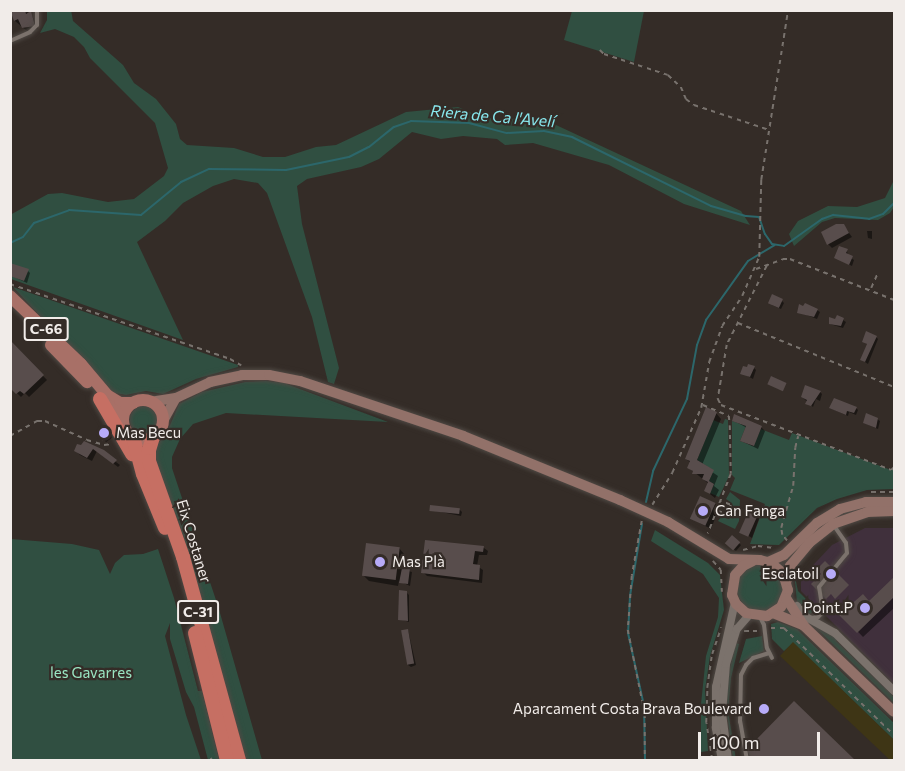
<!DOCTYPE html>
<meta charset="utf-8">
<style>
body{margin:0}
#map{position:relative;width:905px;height:771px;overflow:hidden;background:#342c27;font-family:Commissioner,sans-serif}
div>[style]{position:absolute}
.industrial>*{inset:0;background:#40303c}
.green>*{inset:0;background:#304f41}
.round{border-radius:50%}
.sand>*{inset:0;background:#3e3515}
.shadow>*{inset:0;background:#0007}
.stream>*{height:2px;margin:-1px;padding:0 1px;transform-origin:1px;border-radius:1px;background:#2c676b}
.building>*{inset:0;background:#584d4c;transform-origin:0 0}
.path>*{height:1.5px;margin-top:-0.75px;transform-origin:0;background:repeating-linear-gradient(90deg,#78726d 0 4.5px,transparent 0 9px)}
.roads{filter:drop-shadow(0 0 2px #4f4944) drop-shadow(0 0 2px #4f4944)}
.lane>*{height:4px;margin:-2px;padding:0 2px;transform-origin:2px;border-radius:2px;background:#7b726c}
.street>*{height:8px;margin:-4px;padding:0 4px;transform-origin:4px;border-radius:4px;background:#7b726c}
.secondary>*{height:10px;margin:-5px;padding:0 5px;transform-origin:5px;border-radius:5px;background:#927169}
.primary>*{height:12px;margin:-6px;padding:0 6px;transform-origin:6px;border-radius:6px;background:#a87067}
.primary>.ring{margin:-6px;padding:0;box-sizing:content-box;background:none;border:12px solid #a87067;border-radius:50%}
.highway>*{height:14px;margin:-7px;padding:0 7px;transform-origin:7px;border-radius:7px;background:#c66f63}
.dots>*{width:16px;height:16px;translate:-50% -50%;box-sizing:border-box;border:3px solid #342c27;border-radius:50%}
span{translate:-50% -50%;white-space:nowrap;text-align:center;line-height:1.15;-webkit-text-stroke:4.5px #342c27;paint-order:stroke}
.shield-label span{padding:2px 4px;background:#342c27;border:2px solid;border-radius:4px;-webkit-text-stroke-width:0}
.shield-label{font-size:14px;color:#f1ece9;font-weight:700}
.poi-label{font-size:15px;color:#f1ece9}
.left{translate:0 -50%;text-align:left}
.right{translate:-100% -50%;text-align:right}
.street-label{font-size:15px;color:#f1ece9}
.park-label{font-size:15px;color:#99e5c2}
.water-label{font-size:16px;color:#88e7ed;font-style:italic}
.frame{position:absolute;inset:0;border:12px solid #f1ece9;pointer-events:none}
.scale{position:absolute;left:698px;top:732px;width:122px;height:27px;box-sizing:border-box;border:3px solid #f1ece9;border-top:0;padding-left:8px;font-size:18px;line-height:21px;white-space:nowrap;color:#f1ece9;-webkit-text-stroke:4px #342c27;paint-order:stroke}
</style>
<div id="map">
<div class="industrial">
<div style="clip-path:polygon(865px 528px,894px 528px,894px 684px,801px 591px,801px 578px,832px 545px)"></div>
</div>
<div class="green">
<div style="clip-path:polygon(71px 10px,73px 21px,123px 65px,134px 83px,156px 99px,176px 124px,180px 139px,187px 145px,234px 148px,263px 157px,285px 157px,316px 147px,336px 145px,406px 112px,458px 107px,479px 116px,501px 120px,526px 117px,556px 125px,741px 211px,750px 225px,684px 204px,609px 165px,533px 143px,505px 145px,497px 139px,463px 136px,441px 139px,412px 132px,379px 159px,361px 167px,307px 179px,297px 186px,302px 224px,339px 368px,334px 384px,328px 382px,312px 317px,267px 193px,258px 183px,234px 179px,213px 186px,183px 203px,165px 221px,137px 242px,183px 340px,11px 279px,10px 215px,48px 194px,62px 193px,108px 202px,134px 199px,164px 176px,168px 168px,155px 123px,90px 58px,84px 47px,74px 37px,55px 29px,40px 33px,47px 20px,47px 11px)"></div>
<div style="clip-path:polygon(572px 11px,644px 11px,634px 62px,564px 40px)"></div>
<div style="clip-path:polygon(894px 180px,894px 207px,890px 213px,878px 220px,835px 218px,822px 222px,794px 246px,789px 234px,798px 221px,828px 206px,857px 207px,885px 198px)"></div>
<div style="clip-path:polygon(13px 287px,238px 365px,238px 367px,196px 379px,163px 394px,146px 391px,126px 395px,115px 393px,107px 388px)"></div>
<div style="clip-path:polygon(266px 381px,284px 383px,388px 422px,226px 413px,193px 424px,180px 439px,172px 457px,172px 468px,218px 606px,262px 760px,246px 760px,183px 535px,155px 460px,155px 448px,167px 432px,179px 404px,202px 392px,245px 382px)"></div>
<div class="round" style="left:130px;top:406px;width:28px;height:28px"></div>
<div style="clip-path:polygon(725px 419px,728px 420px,729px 476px,719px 497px,710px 493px,714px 484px,709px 481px,713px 470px,697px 460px,713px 420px,723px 424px)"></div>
<div style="clip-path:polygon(732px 421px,746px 426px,740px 441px,753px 446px,761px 429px,789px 440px,792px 433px,891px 470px,894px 467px,894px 489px,867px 490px,837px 499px,817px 508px,779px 545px,750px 544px,765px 504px,730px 490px,735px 478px,732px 475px)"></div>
<div style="clip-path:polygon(730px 492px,740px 500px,739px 521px,735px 529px,718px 521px,721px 517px,729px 519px,735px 512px,732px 503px,726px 499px)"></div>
<div style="clip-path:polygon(655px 530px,708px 563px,720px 575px,724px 610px,710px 656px,705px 690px,708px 751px,701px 752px,701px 704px,706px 656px,718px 617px,719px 598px,703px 574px,651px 541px)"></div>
<div style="clip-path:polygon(11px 539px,72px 544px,99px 550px,110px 574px,115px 563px,124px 555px,143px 554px,158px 549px,174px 598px,198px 691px,202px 691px,219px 760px,208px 760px,194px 707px,186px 692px,170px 639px,170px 623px,165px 636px,186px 715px,201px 760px,11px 760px)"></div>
<div class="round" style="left:737px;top:565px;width:46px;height:46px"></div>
<div style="clip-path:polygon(794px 572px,798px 591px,816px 609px,809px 615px,797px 603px)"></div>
<div style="clip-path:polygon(778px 622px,797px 629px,894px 723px,894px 740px,793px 643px,784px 651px,772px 639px,771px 624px)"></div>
<div style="clip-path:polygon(812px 624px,838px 639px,836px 641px,894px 697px,894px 703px)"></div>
<div style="clip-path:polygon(762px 636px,764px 651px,739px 663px,746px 639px)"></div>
<div style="clip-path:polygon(736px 643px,739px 644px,731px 678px,728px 711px,736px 760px,733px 760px,726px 706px,728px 676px)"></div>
</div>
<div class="sand">
<div style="clip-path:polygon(793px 642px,894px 740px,894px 760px,890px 760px,780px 656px)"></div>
</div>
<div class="shadow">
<div style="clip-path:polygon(10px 10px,31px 13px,38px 29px,27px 31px,15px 21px)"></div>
<div style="clip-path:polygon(844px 226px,852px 237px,832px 248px,828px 244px)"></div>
<div style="clip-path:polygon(867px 231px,872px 231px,872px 239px,868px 238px)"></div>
<div style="clip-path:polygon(847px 251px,848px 256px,854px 260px,852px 266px,836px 258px)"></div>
<div style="clip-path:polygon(28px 271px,30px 273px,27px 283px,12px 276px)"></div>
<div style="clip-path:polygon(782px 301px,784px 303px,781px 309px,772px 305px)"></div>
<div style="clip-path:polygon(817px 310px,820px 312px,817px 319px,799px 312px)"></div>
<div style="clip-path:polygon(843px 320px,846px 322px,843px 328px,830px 324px)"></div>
<div style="clip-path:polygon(876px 337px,878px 339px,868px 364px,862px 360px,868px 345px,864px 342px)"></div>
<div style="clip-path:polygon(10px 342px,47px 380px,29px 397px,25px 393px,21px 397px,10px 386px)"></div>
<div style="clip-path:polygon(754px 368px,756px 370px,753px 379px,742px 373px)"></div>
<div style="clip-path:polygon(820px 392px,822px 394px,820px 401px,816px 399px,813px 407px,802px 397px)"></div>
<div style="clip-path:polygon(830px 408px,856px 408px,858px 410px,856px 415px,849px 412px,848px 416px)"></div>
<div style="clip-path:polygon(716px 413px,721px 419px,702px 465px,718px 476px,714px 486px,719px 490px,715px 498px,706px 491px,709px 484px,689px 468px,691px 463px,686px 459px)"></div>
<div style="clip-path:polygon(877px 419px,880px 421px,878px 429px,864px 423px)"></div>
<div style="clip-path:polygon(733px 420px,761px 427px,765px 431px,758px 449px,742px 441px,747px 428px)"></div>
<div style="clip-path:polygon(108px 430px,113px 437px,106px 442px,98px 432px)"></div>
<div style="clip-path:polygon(85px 443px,116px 462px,120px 465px,118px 467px,97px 451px,92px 461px,80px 455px,76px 451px)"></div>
<div style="clip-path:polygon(715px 504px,719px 508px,711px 529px,692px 519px)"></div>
<div style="clip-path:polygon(431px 510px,460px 510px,462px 512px,461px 516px)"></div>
<div style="clip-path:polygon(758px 513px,760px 516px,752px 538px,744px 533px)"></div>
<div style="clip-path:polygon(732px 537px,741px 545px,736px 551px,729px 546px)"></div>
<div style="clip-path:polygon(426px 542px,484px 548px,488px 551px,487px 555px,479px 555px,477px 566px,483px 570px,482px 583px,427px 576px,423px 572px)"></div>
<div style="clip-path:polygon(399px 548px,404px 554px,401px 569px,412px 572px,410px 586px,399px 581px,398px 586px,369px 581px,364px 576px)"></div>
<div style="clip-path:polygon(894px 580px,894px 608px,863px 637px,842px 615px,870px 603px)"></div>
<div style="clip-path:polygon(406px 592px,409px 595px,409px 622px,400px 619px)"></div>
<div style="clip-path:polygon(408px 630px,416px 665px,411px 667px,408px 665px)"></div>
<div style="clip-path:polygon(794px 703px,852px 760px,753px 760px,749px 749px)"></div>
</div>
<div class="stream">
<div style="left:10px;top:243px;width:14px;rotate:-25deg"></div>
<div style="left:23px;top:237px;width:18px;rotate:-52deg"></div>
<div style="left:34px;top:223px;width:37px;rotate:-20deg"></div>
<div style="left:69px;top:210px;width:72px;rotate:4deg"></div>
<div style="left:141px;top:215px;width:52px;rotate:-39.5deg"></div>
<div style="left:181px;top:182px;width:31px;rotate:-25deg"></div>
<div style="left:209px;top:169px;width:77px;rotate:0.7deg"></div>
<div style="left:286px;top:170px;width:64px;rotate:-11.7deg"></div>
<div style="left:349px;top:157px;width:22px;rotate:-27deg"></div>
<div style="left:369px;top:147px;width:32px;rotate:-39deg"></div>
<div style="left:394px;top:127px;width:18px;rotate:-19deg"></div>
<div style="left:411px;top:121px;width:58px;rotate:2deg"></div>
<div style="left:469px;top:123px;width:39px;rotate:15deg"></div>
<div style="left:507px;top:133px;width:37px;rotate:-3deg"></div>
<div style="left:544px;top:131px;width:29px;rotate:12deg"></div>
<div style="left:572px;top:137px;width:155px;rotate:26.4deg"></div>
<div style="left:711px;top:206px;width:36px;rotate:16deg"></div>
<div style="left:746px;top:216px;width:13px;rotate:4deg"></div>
<div style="left:759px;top:217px;width:18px;rotate:71deg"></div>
<div style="left:765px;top:234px;width:12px;rotate:55deg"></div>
<div style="left:772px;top:244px;width:12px;rotate:9deg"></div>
<div style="left:784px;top:246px;width:47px;rotate:-35.4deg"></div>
<div style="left:822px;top:219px;width:12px;rotate:-20deg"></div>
<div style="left:833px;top:215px;width:36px;rotate:6deg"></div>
<div style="left:869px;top:219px;width:15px;rotate:-20deg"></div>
<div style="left:883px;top:214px;width:16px;rotate:-45deg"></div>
<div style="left:646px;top:502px;width:32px;rotate:-77deg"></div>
<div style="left:653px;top:471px;width:80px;rotate:-64.7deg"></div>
<div style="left:687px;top:399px;width:55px;rotate:-79.5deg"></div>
<div style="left:697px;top:345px;width:27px;rotate:-70deg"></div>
<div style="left:706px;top:320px;width:72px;rotate:-54.6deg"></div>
<div style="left:748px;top:261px;width:31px;rotate:-31deg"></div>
<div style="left:642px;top:524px;width:73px;rotate:99.5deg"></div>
<div style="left:630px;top:596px;width:37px;rotate:93deg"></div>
<div style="left:628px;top:633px;width:75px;rotate:77.6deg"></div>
<div style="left:644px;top:706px;width:54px;rotate:88.9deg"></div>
</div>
<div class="building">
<div style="clip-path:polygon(10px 10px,25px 10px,26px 14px,31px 11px,35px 26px,22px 28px,18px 19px,14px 21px)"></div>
<div style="clip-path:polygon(836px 224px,844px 224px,849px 233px,827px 245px,821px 232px)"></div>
<div style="clip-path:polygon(839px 246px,848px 249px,846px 253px,853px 256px,849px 265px,834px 258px)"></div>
<div style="clip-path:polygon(10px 263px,29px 269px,24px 281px,10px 276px)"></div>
<div style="left:772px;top:294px;width:12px;height:10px;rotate:24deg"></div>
<div style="clip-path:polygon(805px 303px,818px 309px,814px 317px,797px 313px,799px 304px,803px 306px)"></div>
<div style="clip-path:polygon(837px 315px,844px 318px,841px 326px,829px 324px,829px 317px,835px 319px)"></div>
<div style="clip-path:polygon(866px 331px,877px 336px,865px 362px,860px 360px,867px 344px,862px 342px)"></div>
<div style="clip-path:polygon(10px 340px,44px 375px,24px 394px,20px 391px,16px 394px,10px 388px)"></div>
<div style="clip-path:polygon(748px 364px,755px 366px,750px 377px,740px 374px,743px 366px,747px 367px)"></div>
<div style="left:771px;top:376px;width:17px;height:9px;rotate:24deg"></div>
<div style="clip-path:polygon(805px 385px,821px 391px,811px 406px,805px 404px,807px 400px,801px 397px)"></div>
<div style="clip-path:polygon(834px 398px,857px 407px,854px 413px,847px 411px,846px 415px,829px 408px)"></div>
<div style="clip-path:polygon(706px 407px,717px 412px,697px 460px,714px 470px,709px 481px,714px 484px,710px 494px,704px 491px,708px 482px,702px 479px,704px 474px,692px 474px,693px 471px,687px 468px,690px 461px,685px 459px)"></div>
<div style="clip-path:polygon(866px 413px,878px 418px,876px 428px,863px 423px)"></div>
<div style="clip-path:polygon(734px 414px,762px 426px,754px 446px,740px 441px,746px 426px,732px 421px)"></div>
<div style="left:106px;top:426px;width:10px;height:12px;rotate:53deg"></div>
<div style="clip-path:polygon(84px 441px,104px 450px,117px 460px,113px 464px,93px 449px,87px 458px,74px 451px,77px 444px,81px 445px)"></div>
<div style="left:700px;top:496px;width:17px;height:25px;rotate:24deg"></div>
<div style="left:430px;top:505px;width:30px;height:6px;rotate:6deg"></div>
<div style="left:750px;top:508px;width:10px;height:27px;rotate:24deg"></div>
<div style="left:732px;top:535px;width:11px;height:11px;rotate:41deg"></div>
<div style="clip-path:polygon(425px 540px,484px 546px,483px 552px,475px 551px,473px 564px,480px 565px,479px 580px,421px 573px)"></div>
<div style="left:366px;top:543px;width:34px;height:33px;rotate:7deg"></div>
<div style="clip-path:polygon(825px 561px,849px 585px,835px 599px,831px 594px,826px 599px,811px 584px,821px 574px,817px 569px)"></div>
<div style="clip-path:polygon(402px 568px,410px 568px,408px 584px,399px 583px)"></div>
<div style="clip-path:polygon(894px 577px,894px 597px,857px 633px,839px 615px,863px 594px,869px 601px)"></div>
<div style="clip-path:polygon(399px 590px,407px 591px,408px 621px,398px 620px)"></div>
<div style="left:408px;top:629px;width:35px;height:7px;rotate:80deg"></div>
<div style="clip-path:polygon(794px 701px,855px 760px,751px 760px,747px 749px)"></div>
</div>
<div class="path">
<div style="left:600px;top:50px;width:6px;rotate:45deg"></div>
<div style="left:604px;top:54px;width:67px;rotate:18.2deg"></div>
<div style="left:668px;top:75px;width:18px;rotate:43deg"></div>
<div style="left:681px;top:87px;width:13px;rotate:67deg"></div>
<div style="left:686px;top:99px;width:10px;rotate:37deg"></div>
<div style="left:694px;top:105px;width:79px;rotate:18.4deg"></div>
<div style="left:767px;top:266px;width:89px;rotate:116.9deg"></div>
<div style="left:727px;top:345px;width:55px;rotate:99.5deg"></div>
<div style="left:718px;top:399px;width:7px;rotate:63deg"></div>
<div style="left:721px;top:405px;width:182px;rotate:20.9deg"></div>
<div style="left:891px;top:470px;width:4px;rotate:-45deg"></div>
<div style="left:756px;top:269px;width:29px;rotate:-20deg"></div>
<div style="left:783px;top:259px;width:7px"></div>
<div style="left:790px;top:259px;width:112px;rotate:21.5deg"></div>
<div style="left:10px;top:284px;width:232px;rotate:18.8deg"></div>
<div style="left:230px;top:359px;width:13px;rotate:29deg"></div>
<div style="left:871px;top:288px;width:17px;rotate:-66deg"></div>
<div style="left:738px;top:323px;width:169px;rotate:22.3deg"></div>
<div style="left:703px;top:405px;width:28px;rotate:23deg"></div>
<div style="left:729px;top:416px;width:10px;rotate:84deg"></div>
<div style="left:730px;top:426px;width:48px;rotate:88.8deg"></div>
<div style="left:731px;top:474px;width:64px;rotate:111deg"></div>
<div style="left:10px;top:436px;width:31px;rotate:-29deg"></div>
<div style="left:37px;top:421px;width:8px"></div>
<div style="left:45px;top:421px;width:46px;rotate:24.3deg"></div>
<div style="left:87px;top:440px;width:18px;rotate:16deg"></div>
<div style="left:104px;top:445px;width:8px;rotate:-7deg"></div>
<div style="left:871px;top:492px;width:23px"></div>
<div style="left:652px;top:505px;width:38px;rotate:-58deg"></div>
<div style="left:672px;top:473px;width:71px;rotate:-66deg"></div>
<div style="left:701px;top:408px;width:47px;rotate:-80.1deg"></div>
<div style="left:709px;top:362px;width:38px;rotate:-70deg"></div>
<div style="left:722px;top:326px;width:36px;rotate:-56deg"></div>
<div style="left:742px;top:296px;width:43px;rotate:-66.4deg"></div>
<div style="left:759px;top:257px;width:77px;rotate:-88.5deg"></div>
<div style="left:761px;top:180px;width:172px;rotate:-81deg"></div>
<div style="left:718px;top:511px;width:9px;rotate:18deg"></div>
<div style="left:727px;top:514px;width:6px;rotate:-45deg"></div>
<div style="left:731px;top:510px;width:5px;rotate:-101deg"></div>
<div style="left:730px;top:505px;width:9px;rotate:-159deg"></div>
<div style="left:642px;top:521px;width:56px;rotate:100.3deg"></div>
<div style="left:632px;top:576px;width:54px;rotate:94.2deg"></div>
<div style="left:628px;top:630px;width:86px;rotate:78.6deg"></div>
<div style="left:645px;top:714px;width:46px;rotate:90deg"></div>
<div style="left:787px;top:541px;width:8px;rotate:-130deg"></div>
<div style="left:782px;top:535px;width:7px;rotate:-98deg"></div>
<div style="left:781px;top:528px;width:44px;rotate:-74.1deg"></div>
<div style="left:793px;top:486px;width:38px;rotate:-87deg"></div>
<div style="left:795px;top:448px;width:12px;rotate:-76deg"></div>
<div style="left:743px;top:550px;width:16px;rotate:-15deg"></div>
<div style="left:758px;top:546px;width:16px;rotate:7deg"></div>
<div style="left:713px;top:561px;width:12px;rotate:48deg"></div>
<div style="left:721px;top:570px;width:22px;rotate:87deg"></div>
<div style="left:771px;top:628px;width:13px"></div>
<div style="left:784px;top:628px;width:153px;rotate:44.2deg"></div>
<div style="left:744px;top:631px;width:13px"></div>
<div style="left:211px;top:758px;width:2px;rotate:63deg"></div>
<div style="left:712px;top:760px;width:37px;rotate:-99deg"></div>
<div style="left:706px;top:723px;width:35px;rotate:-88deg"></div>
<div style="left:707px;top:688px;width:34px;rotate:-82deg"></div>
<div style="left:712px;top:654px;width:28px;rotate:-71deg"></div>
</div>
<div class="roads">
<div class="lane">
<div style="left:10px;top:41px;width:22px;rotate:-24deg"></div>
<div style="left:30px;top:32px;width:10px;rotate:-45deg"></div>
<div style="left:37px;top:25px;width:15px;rotate:-90deg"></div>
<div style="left:811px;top:618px;width:7px;rotate:-8deg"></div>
<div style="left:818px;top:617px;width:7px;rotate:-45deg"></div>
<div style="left:823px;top:612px;width:25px;rotate:-99deg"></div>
<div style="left:819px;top:587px;width:44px;rotate:-50.5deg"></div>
<div style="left:847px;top:553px;width:10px;rotate:-96deg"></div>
<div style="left:846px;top:543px;width:19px;rotate:-125deg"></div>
<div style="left:761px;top:619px;width:7px;rotate:63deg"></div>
<div style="left:764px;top:625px;width:23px;rotate:83deg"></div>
<div style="left:767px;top:648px;width:11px;rotate:63deg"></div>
<div style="left:747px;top:760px;width:39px;rotate:-100deg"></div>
<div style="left:740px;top:722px;width:47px;rotate:-88.8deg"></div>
<div style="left:741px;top:675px;width:11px;rotate:-63deg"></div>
<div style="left:746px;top:665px;width:10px;rotate:-45deg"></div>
<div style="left:753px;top:658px;width:17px;rotate:-17deg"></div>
</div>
<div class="street">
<div style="left:797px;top:606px;width:14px;rotate:51deg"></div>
<div style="left:806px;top:617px;width:33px;rotate:29deg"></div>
<div style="left:835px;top:633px;width:83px;rotate:44.5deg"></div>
<div style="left:722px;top:760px;width:33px;rotate:-101deg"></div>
<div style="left:716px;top:728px;width:41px;rotate:-90deg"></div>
<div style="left:716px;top:687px;width:87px;rotate:-77.4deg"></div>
<div style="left:728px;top:760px;width:47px;rotate:-97.3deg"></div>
<div style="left:722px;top:713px;width:49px;rotate:-85.3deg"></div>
<div style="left:726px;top:664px;width:37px;rotate:-73deg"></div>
<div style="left:737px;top:629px;width:18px;rotate:-49deg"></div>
</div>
<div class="secondary">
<div style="left:150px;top:402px;width:26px;rotate:-9deg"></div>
<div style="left:176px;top:398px;width:38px;rotate:-25deg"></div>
<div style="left:210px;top:382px;width:33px;rotate:-12deg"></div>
<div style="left:242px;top:375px;width:27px"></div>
<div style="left:269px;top:375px;width:32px;rotate:11deg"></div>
<div style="left:300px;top:381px;width:172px;rotate:18.6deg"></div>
<div style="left:463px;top:436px;width:170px;rotate:22.2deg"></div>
<div style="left:620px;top:500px;width:53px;rotate:24.6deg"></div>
<div style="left:668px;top:522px;width:71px;rotate:31.2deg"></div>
<div style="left:729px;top:559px;width:31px;rotate:2deg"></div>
<div style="left:760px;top:560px;width:11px;rotate:15deg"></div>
<div style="left:771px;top:563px;width:16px;rotate:40deg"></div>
<div style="left:783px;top:573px;width:18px;rotate:74deg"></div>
<div style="left:788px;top:590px;width:18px;rotate:112deg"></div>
<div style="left:781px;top:607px;width:17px;rotate:147deg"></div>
<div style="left:767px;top:616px;width:21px;rotate:-172deg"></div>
<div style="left:746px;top:613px;width:13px;rotate:-138deg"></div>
<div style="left:736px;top:604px;width:10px;rotate:-114deg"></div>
<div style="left:732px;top:595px;width:20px;rotate:-81deg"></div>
<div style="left:735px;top:575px;width:12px;rotate:-48deg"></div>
<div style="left:743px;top:566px;width:11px;rotate:-27deg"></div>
<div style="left:163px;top:421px;width:26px;rotate:-61deg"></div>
<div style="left:768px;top:562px;width:17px;rotate:-24deg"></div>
<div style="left:784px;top:555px;width:46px;rotate:-44.1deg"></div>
<div style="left:817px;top:523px;width:27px;rotate:-31deg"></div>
<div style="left:840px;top:509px;width:27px;rotate:-15deg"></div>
<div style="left:866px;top:502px;width:28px"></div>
<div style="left:787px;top:580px;width:14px;rotate:-78deg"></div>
<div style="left:790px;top:566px;width:30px;rotate:-50deg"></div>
<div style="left:809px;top:543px;width:31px;rotate:-38deg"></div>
<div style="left:833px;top:524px;width:36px;rotate:-19deg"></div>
<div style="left:867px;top:512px;width:27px;rotate:-2deg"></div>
<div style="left:786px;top:598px;width:33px;rotate:57deg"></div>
<div style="left:804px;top:626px;width:124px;rotate:43.7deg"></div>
<div style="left:773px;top:613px;width:31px;rotate:22deg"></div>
</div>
<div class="primary">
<div style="left:10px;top:296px;width:98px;rotate:43.8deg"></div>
<div style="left:81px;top:364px;width:40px;rotate:50deg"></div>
<div style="left:107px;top:395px;width:15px;rotate:32deg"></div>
<div style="left:120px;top:403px;width:13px"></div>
<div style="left:51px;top:345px;width:52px;rotate:45.8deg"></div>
<div class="ring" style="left:123px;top:400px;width:28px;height:28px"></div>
<div style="left:106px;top:404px;width:22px;rotate:39deg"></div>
</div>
<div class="highway">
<div style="left:100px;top:399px;width:64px;rotate:59.8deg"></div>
<div style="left:133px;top:437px;width:38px;rotate:75deg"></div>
<div style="left:143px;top:474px;width:58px;rotate:67.8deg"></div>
<div style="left:153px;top:437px;width:14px;rotate:107deg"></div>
<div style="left:149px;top:450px;width:11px;rotate:90deg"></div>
<div style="left:149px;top:461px;width:102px;rotate:70.5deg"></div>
<div style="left:183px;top:557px;width:211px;rotate:74.6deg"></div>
<div style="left:195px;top:633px;width:131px;rotate:75.9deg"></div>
</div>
</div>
<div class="dots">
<div style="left:104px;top:433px;background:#b7abf8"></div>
<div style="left:703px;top:511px;background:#b7abf8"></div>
<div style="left:380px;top:562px;background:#b7abf8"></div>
<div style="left:831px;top:574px;background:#b7abf8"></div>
<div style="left:865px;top:608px;background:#b7abf8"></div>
<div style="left:764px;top:709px;background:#b7abf8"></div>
</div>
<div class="shield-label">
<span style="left:46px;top:329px">C-66</span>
<span style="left:198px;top:612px">C-31</span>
</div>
<div class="poi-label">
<span class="left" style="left:116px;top:433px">Mas Becu</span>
<span class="left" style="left:715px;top:511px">Can Fanga</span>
<span class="left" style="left:392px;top:562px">Mas Plà</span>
<span class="right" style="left:819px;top:574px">Esclatoil</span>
<span class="right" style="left:853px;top:608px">Point.P</span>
<span class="right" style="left:752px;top:709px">Aparcament Costa Brava Boulevard</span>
</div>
<div class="street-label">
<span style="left:194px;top:541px;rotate:73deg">Eix Costaner</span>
</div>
<div class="park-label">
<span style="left:91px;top:673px">les Gavarres</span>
</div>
<div class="water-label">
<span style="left:493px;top:116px;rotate:5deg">Riera de Ca l'Avelí</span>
</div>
<div class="frame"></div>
<div class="scale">100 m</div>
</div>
